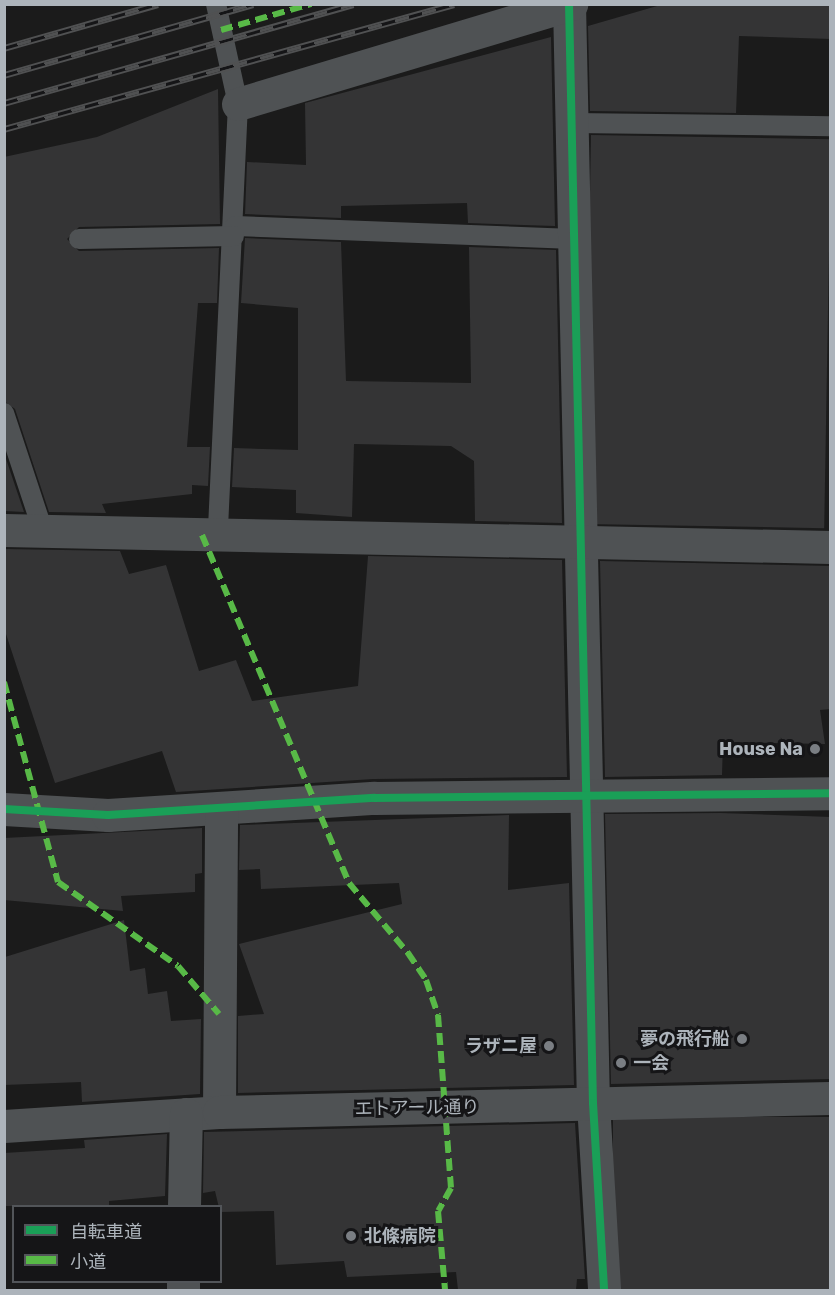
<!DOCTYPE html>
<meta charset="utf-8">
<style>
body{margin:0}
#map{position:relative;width:835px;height:1295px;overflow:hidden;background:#1b1b1b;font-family:Rubik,"Noto Sans JP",sans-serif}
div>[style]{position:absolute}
.building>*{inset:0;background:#343435;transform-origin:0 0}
.service>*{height:20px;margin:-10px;padding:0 10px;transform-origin:10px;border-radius:10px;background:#4f5254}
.minor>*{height:33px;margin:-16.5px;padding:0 16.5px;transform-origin:16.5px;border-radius:16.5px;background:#4f5254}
.rail>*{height:7px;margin-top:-3.5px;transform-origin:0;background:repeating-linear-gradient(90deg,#151517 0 14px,#505152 0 28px);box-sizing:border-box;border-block:2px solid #505152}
.quiet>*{height:6px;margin-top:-3px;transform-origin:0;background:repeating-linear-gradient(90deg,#58b947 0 12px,transparent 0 18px)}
.cycleway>*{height:8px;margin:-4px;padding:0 4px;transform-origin:4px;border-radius:4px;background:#1a9f57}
.dots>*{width:16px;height:16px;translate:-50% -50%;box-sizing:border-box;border:3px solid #151517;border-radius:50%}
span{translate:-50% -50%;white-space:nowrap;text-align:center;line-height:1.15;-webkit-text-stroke:6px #151517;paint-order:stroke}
.poi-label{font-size:18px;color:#adb4bb;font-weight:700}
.right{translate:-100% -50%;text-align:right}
.left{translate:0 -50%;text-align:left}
.street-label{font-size:18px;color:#adb4bb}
.frame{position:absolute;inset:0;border:6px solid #adb4bb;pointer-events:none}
.legend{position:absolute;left:12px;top:1205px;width:210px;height:78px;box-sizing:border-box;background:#151517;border:2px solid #525559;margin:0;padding:8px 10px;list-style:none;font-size:18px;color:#adb4bb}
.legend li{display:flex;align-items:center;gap:12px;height:30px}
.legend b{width:30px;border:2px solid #525559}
</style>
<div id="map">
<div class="building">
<div style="clip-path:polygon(664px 4px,831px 4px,831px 39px,739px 36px,736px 113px,590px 111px,588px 26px)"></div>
<div style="clip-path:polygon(551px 37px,555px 226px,468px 223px,467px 203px,341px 206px,341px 218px,245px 214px,247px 162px,306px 165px,305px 103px)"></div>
<div style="clip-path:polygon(218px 89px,220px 224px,79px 227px,67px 239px,79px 251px,219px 248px,217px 303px,198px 303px,187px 447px,210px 447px,208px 486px,192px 485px,192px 494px,102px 504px,106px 513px,49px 512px,15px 409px,4px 401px,4px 157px,97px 137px)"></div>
<div style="left:591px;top:135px;width:240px;height:389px;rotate:1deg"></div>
<div style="clip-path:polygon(245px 238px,341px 242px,346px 381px,471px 383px,469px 247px,556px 250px,562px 523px,475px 521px,474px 461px,451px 446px,354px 444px,352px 517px,296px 513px,296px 490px,232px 487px,234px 448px,298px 450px,298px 308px,241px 303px)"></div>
<div style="clip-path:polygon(4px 453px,24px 512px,4px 511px)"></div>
<div style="clip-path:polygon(4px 549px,120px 551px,129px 574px,166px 565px,199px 671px,236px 660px,252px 701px,358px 686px,368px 556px,562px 560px,567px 777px,373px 779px,176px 792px,162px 751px,55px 783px,4px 628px)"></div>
<div style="clip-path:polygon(600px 561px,831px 566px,831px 709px,820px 710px,825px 744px,723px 742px,722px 775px,605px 777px)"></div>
<div style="clip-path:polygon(720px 813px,831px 817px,831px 1079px,611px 1084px,605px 814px)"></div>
<div style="clip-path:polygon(509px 815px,508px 890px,569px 883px,574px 1085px,238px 1093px,238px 1016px,264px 1014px,239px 944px,402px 904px,399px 883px,261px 889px,260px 869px,239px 870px,240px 825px)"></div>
<div style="clip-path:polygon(202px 828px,202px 873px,195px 874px,195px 892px,121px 896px,123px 911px,4px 900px,4px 838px)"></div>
<div style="clip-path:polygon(124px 920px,130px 971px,145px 968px,148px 994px,167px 991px,171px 1021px,201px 1019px,200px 1094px,82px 1102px,81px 1082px,4px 1085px,5px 957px)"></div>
<div style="left:831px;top:1117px;width:173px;height:218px;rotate:90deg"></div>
<div style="clip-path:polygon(575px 1123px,585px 1279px,577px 1279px,576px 1290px,458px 1290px,456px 1272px,347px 1277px,344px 1261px,276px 1265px,274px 1211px,220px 1212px,215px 1191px,203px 1193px,204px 1132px)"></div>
<div style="clip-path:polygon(167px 1134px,165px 1196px,109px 1201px,109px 1206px,4px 1206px,4px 1153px,85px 1148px,84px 1140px)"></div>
</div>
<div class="service">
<div style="left:216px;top:4px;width:102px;rotate:77.6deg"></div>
<div style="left:238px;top:104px;width:430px;rotate:92.7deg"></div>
<div style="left:572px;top:123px;width:258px;rotate:0.7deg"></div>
<div style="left:235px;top:226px;width:339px;rotate:2.2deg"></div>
<div style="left:79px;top:239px;width:155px;rotate:-1.1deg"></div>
<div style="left:4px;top:413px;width:124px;rotate:71.7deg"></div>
</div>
<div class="minor">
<div style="left:569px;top:4px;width:1099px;rotate:88.75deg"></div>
<div style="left:593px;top:1103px;width:187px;rotate:86.6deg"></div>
<div style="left:238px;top:104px;width:348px;rotate:-16.7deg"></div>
<div style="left:4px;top:530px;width:826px;rotate:1.18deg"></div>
<div style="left:4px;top:809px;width:104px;rotate:3.3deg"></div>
<div style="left:108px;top:815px;width:267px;rotate:-3.7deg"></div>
<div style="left:374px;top:798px;width:456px;rotate:-0.6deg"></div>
<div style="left:219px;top:1112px;width:303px;rotate:-89.6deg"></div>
<div style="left:4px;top:1126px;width:215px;rotate:-3.7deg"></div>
<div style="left:219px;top:1112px;width:611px;rotate:-1.31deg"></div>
<div style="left:184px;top:1206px;width:92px;rotate:-88.8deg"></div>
<div style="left:183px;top:1290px;width:8px;rotate:-90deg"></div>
</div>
<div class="rail">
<div style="left:4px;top:48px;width:160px;rotate:-15.9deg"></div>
<div style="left:4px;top:75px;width:259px;rotate:-15.9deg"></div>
<div style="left:4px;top:103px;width:363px;rotate:-15.8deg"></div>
<div style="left:4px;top:129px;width:467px;rotate:-15.5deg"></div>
</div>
<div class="quiet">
<div style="left:221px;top:30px;width:94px;rotate:-16.1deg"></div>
<div style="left:202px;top:535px;width:378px;rotate:67.1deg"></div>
<div style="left:349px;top:883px;width:92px;rotate:49.9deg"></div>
<div style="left:408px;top:953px;width:32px;rotate:56deg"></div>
<div style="left:426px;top:980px;width:37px;rotate:71deg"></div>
<div style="left:438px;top:1015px;width:173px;rotate:85.7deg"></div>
<div style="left:451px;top:1188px;width:26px;rotate:119deg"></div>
<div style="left:438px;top:1211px;width:79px;rotate:84.9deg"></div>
<div style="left:4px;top:682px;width:207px;rotate:74.9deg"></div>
<div style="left:58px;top:882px;width:146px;rotate:35deg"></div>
<div style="left:178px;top:966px;width:63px;rotate:49.5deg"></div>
</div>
<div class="cycleway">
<div style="left:569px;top:4px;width:1099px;rotate:88.75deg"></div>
<div style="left:593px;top:1103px;width:187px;rotate:86.6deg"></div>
<div style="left:4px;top:809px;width:104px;rotate:3.3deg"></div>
<div style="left:108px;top:815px;width:267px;rotate:-3.7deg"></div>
<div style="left:374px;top:798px;width:456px;rotate:-0.6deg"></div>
</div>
<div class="dots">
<div style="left:815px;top:749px;background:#7a7e83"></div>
<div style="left:742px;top:1039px;background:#7a7e83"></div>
<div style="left:549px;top:1046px;background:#7a7e83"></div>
<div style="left:621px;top:1063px;background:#7a7e83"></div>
<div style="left:351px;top:1236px;background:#7a7e83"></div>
</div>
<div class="poi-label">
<span class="right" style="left:803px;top:749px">House Na</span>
<span class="right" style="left:730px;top:1039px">夢の飛行船</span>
<span class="right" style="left:537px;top:1046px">ラザニ屋</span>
<span class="left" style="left:633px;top:1063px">一会</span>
<span class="left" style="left:364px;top:1236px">北條病院</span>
</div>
<div class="street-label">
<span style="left:417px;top:1108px;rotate:-1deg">エトアール通り</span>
</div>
<div class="frame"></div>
<ul class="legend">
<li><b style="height:8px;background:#1a9f57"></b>自転車道</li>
<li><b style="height:8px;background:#58b947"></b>小道</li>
</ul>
</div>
